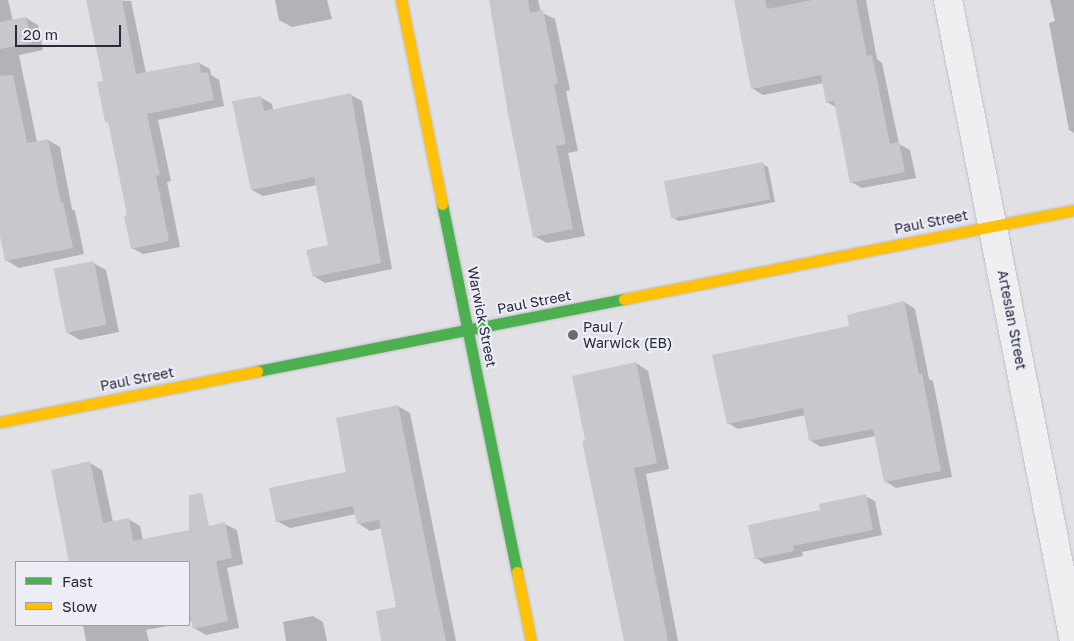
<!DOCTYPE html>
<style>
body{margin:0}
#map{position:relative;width:1074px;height:641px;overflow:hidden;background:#e0e0e5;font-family:"Golos Text",sans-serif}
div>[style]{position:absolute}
.shadow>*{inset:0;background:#0003}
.building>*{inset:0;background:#c7c8cd;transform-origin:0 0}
.roads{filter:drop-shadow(0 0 1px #bdbdc2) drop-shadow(0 0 1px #bdbdc2)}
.street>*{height:28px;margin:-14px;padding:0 14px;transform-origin:14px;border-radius:14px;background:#efeff2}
.fast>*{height:11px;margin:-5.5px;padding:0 5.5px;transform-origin:5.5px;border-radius:5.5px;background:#4caf50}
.slow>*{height:11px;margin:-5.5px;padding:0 5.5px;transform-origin:5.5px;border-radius:5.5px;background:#ffc107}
.dots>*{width:14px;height:14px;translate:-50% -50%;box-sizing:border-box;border:2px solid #edeef5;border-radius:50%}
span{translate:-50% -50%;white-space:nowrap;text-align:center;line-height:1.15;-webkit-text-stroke:4px #edeef5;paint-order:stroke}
.street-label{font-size:14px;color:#282a3d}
.poi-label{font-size:14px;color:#282a3d}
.left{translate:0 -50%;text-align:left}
.legend{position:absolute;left:15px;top:561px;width:175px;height:65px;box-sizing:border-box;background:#edeef5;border:1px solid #9ea0ab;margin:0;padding:6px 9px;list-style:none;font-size:15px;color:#282a3d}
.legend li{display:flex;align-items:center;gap:10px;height:25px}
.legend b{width:25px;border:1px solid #9ea0ab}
.scale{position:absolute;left:15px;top:25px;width:106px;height:22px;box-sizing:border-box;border:2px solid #282a3d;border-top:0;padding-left:6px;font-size:15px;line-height:18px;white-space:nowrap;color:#282a3d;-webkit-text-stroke:4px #edeef5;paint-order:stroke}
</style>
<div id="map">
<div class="shadow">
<div style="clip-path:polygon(0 0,8px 0,13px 21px,26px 18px,38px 25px,43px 50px,19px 55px,37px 142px,48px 140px,60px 147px,72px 209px,75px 211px,84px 254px,19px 268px,6px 260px,0 228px)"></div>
<div style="clip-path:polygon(92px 0,131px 1px,146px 73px,199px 63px,210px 69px,211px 75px,219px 80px,224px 106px,158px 120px,171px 181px,167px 182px,180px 247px,143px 254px,132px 248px,128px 216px,109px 123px,106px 122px,105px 82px)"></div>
<div style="clip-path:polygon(275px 0,327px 0,332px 19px,292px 27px,279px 20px)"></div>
<div style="clip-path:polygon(490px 0,538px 0,541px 12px,555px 19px,570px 90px,566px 91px,578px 151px,568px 153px,585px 236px,547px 243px,534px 236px)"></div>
<div style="clip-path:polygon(736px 0,866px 0,877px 59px,882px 63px,899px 144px,910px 150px,916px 178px,862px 188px,851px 182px,837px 108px,827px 102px,823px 83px,763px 95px,753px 89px)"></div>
<div style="clip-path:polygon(1050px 0,1074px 0,1074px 133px,1069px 130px,1049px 23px,1055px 21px)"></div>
<div style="clip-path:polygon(351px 95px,362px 101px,392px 269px,325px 283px,314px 276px,330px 246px,317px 185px,263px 196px,252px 190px,260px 97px,272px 104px,273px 110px)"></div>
<div style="clip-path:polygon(762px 164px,768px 167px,775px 202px,679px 221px,672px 217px)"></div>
<div style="clip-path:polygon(93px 263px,106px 270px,119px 332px,80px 340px,68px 333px)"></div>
<div style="clip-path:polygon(904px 302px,915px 309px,929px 379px,933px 381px,952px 477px,896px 488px,885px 481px,875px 436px,821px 447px,811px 441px,806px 415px,738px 429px,728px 423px,850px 327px)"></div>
<div style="clip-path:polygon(636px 363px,648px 371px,669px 469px,646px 474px,678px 641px,625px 641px)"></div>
<div style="clip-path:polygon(398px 406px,410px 413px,456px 641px,383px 641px,397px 608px,382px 528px,370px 531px,358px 523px,356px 514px,290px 528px,277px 521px,348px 473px)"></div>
<div style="clip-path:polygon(90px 463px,102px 470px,113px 522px,128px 519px,140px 526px,143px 540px,225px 524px,237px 530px,243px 564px,227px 568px,239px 628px,206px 635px,194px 628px,192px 621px,189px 622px,189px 562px,70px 562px,53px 470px)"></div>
<div style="clip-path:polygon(865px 496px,875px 501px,882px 535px,802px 552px,803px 556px,765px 564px,756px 558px,821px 511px)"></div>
<div style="clip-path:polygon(313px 616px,323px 622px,327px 641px,286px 641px,283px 622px)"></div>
<div style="clip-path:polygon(83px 625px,173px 625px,146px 630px,149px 641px,86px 641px)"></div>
</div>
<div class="building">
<div style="clip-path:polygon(86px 0,122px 0,136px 74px,199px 62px,201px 73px,208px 72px,214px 100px,147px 114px,160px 175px,156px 176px,169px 241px,131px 249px,124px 216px,127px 215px,108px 122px,105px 122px,97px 82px,103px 81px)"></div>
<div style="clip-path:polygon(489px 0,528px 0,530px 13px,543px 10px,558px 83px,554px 84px,566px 144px,556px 146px,573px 229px,533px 237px,508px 114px)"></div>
<div style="clip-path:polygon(734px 0,765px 0,767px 9px,812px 0,856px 0,867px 56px,872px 55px,890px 144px,899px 142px,905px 172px,850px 183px,834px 101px,826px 103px,821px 75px,751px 89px)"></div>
<div style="clip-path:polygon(26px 17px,32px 43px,0 49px,0 22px)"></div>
<div style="clip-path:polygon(13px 75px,27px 143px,48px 139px,61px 203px,63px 202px,73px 248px,5px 261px,0 236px,0 76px)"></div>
<div style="clip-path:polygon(351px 93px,381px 263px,313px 277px,306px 250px,328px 245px,314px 177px,251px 190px,232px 101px,261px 96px,264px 111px)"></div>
<div style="left:763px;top:162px;width:38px;height:101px;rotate:79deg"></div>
<div style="left:94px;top:261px;width:65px;height:41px;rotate:79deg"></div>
<div style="clip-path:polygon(904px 301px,919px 374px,922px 374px,941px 471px,884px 482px,873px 429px,809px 441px,803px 408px,727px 424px,712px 355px,849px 326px,847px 315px)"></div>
<div style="clip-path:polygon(636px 362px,657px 463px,634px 468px,668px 641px,624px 641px,582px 441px,585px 440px,572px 376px)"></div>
<div style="clip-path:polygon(398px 405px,433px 579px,446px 641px,381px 641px,376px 611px,396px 607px,379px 520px,357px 524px,353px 506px,276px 522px,269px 488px,346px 472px,336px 418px)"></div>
<div style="clip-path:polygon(90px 461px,103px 523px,129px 518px,133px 541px,189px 530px,189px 495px,202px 493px,209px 526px,225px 522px,232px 558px,216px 561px,228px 621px,193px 629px,189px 609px,189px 562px,69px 562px,51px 470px)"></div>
<div style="clip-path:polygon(866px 494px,873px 530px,793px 546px,794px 551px,755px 559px,748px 525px,820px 510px,819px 504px)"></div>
</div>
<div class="roads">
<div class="street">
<div style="left:948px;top:0;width:653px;rotate:78.88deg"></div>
</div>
<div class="fast">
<div style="left:442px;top:204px;width:376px;rotate:78.5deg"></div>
<div style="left:257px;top:371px;width:374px;rotate:-11.1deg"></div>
</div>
<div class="slow">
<div style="left:401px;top:0;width:208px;rotate:78.6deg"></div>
<div style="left:624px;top:299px;width:459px;rotate:-11.2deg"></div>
<div style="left:0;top:422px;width:262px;rotate:-11.2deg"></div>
<div style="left:517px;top:572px;width:70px;rotate:78.5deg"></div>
</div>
</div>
<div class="dots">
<div style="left:573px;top:335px;background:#686a78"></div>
</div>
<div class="street-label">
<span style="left:931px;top:222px;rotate:-11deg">Paul Street</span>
<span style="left:534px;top:302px;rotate:-11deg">Paul Street</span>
<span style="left:482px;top:317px;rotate:79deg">Warwick Street</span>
<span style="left:1012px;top:320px;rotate:79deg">Artesian Street</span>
<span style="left:137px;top:379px;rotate:-11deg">Paul Street</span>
</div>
<div class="poi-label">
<span class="left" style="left:583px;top:335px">Paul /<br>Warwick (EB)</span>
</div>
<ul class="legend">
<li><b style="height:6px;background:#4caf50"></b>Fast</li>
<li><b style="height:6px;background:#ffc107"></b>Slow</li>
</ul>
<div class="scale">20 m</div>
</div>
